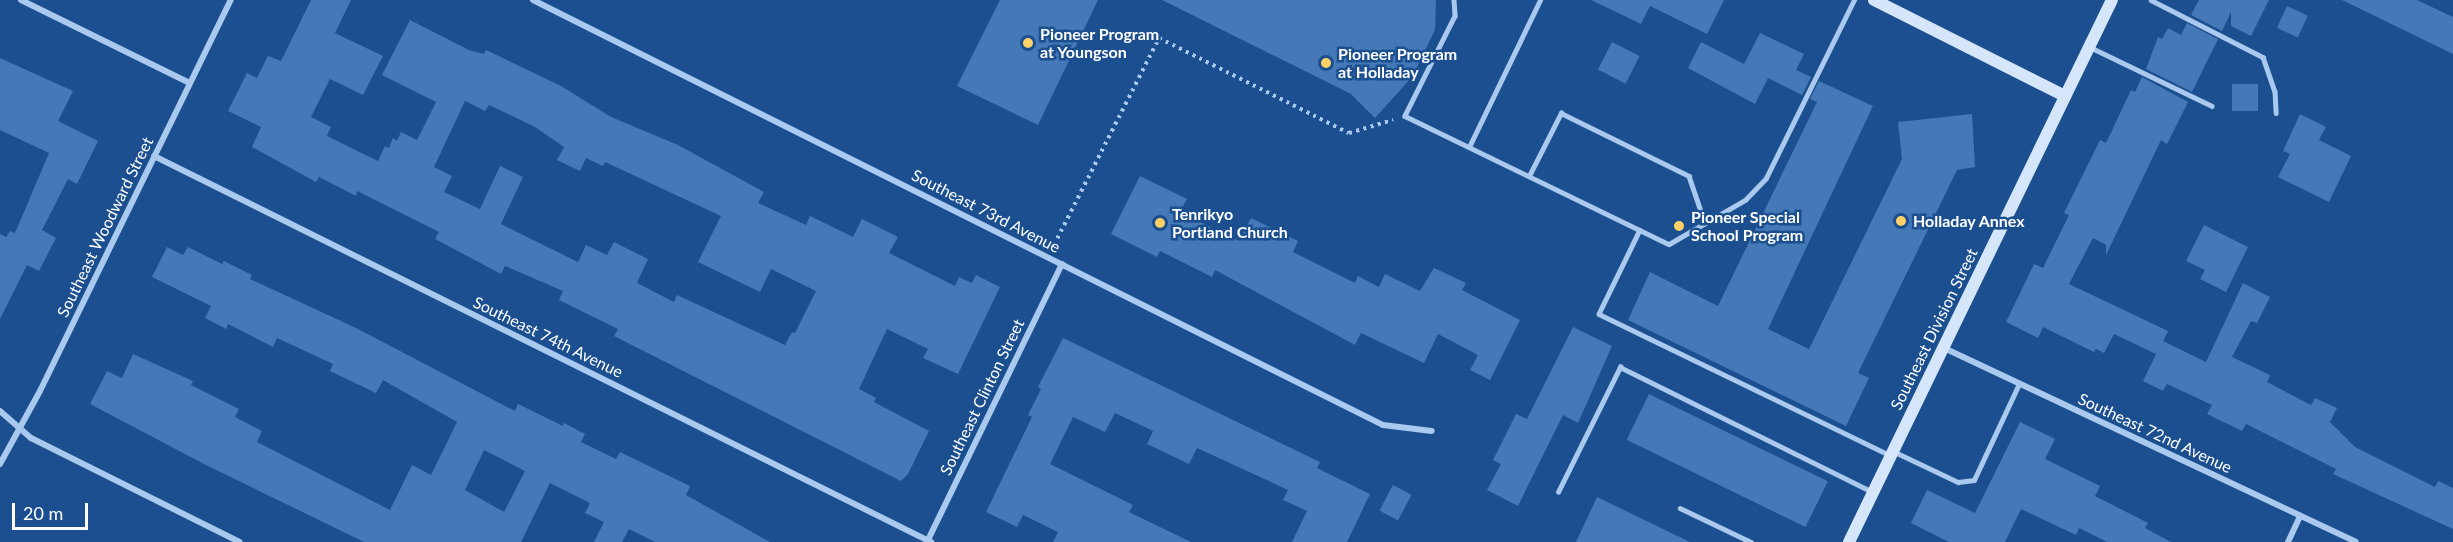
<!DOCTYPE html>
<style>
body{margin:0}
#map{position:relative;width:2453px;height:542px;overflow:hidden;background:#1b4f8f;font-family:Lato,sans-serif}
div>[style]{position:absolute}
.building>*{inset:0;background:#4478b7;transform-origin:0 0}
.path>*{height:4px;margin-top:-2px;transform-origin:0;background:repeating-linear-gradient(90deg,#a9c9ee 0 3px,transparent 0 7.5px)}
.lane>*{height:4.5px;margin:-2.25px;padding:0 2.25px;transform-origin:2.25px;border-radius:2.25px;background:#a9c9ee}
.street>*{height:6px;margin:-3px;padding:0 3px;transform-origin:3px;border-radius:3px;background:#a9c9ee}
.secondary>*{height:12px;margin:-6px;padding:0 6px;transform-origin:6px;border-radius:6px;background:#d6e6fa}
.dots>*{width:16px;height:16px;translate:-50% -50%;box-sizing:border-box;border:3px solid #1b4f8f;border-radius:50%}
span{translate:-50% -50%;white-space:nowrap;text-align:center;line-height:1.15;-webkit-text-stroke:5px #1b4f8f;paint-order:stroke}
.poi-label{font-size:16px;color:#fff;font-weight:700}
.left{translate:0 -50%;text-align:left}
.street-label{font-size:16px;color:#fff}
.scale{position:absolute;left:12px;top:503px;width:76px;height:27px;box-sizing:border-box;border:3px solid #fff;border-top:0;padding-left:8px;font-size:18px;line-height:21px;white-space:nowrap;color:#fff;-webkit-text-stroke:4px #1b4f8f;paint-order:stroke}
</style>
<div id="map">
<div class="building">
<div style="clip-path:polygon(evenodd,311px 0,351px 0,335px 33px,383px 56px,363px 95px,330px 79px,311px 117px,331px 127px,327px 136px,378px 161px,385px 146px,389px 148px,393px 138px,397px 141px,401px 132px,417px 140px,436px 102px,382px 75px,410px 20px,469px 50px,484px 54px,486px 50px,561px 86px,611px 117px,678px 145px,764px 192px,758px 203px,806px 225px,810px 216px,853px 237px,862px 219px,898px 237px,889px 253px,955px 286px,959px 277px,972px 283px,976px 275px,1000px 287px,958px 374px,923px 358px,928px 349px,887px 329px,859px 389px,876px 398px,874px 402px,929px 431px,908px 474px,901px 481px,614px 336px,618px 329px,559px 300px,563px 291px,505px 266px,501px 274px,435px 239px,439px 232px,357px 191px,356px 196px,319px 177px,316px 182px,252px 147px,261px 127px,228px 111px,247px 73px,257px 78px,268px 56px,281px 61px,311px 0,465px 101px,485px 111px,489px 105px,535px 127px,564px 147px,557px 160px,580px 171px,586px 158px,603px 166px,605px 162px,721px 216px,698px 262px,760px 292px,771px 269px,816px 291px,795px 333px,792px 332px,785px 345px,677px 295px,674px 302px,637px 283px,648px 259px,614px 242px,607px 255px,586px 245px,578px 262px,501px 224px,523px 177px,500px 166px,480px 209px,444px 192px,452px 176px,434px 167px,465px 101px)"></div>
<div style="clip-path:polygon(1000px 0,1098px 0,1038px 125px,957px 86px)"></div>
<div style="clip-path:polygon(1162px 0,1436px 0,1435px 30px,1412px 77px,1375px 118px,1351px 94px)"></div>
<div style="clip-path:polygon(1591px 0,1724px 0,1707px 34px,1650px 6px,1641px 24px)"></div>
<div style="clip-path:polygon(2199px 0,2269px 0,2251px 36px,2231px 26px,2231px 12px,2222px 31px,2191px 15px)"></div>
<div style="clip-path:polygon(2342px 0,2417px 0,2453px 17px,2453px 54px)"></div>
<div style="left:2287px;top:6px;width:23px;height:24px;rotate:25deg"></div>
<div style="clip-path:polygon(2187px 23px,2218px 39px,2192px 92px,2146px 69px,2158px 37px,2162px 39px,2168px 28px,2181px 35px)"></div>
<div style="clip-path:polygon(1760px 33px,1804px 54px,1796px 70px,1811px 77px,1802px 95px,1768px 78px,1755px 104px,1688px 68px,1701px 42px,1744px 64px)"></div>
<div style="left:1612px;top:42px;width:31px;height:31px;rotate:27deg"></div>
<div style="clip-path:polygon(0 58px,73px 91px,58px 121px,98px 141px,77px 184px,68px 179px,42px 230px,56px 238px,39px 271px,27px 265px,0 319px,0 234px,6px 237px,10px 231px,15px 233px,49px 153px,0 130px)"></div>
<div style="clip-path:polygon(2142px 77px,2188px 102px,2167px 144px,2161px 140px,2106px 255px,2106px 245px,2093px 238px,2069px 284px,2168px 331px,2163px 341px,2206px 362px,2243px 283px,2270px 297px,2257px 323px,2251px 321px,2232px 357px,2270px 375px,2267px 382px,2311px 405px,2315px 398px,2337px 408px,2330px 422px,2355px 447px,2435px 487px,2438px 481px,2453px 488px,2453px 529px,2333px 474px,2336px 469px,2246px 424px,2242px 431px,2207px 414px,2212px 405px,2167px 384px,2163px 391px,2143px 381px,2156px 354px,2114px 334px,2104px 353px,2096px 349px,2094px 352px,2043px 327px,2038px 338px,2006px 322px,2034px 264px,2043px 268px,2069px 215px,2064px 213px,2100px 140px,2106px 143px,2131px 90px,2135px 92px)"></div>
<div style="clip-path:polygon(1819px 81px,1873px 106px,1768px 329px,1809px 349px,1902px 159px,1898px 122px,1972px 114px,1975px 167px,1957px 170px,1858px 373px,1869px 378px,1846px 426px,1628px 320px,1650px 272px,1718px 306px,1817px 102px,1810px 99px)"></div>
<div style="left:2258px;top:84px;width:27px;height:26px;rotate:90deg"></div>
<div style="clip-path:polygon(2300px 114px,2326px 127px,2319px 140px,2351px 156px,2329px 202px,2278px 177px,2290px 154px,2283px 151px)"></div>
<div style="clip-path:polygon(1140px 176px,1187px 199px,1180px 212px,1239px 241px,1251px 218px,1298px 241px,1293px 252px,1355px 283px,1358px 276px,1379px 287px,1385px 274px,1420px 291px,1434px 268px,1466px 283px,1462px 290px,1520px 320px,1490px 380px,1470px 370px,1478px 355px,1438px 334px,1424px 363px,1361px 333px,1355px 345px,1215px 270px,1212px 277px,1160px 251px,1157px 257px,1111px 234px)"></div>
<div style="clip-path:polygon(2204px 225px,2248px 247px,2226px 292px,2200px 279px,2205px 270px,2186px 261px)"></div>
<div style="clip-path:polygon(evenodd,167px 247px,183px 255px,188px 247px,222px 264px,224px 261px,252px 275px,250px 279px,356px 328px,515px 411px,518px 404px,563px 426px,564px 423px,585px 434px,581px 442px,616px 459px,620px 452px,690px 486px,686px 495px,770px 542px,655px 542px,629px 529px,622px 542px,594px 542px,604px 522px,585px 513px,590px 503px,550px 483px,521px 542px,364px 542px,204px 464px,90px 404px,107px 371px,122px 378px,133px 354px,193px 381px,191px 385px,239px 409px,235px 417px,262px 431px,257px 442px,390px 510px,412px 465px,431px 475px,457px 422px,383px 380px,376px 393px,330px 371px,333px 364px,277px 338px,273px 347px,228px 324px,226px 329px,205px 318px,211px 306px,152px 277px,167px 247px,484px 450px,525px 471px,504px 512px,465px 490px,484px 450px)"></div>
<div style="clip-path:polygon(1573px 327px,1612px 346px,1578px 423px,1563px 415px,1518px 506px,1487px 490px,1501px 464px,1493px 460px,1516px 414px,1527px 419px)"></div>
<div style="clip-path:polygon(1063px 338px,1320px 462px,1317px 468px,1370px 494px,1347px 542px,1292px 542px,1307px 511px,1283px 500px,1288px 490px,1197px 448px,1189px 464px,1147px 444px,1153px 431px,1115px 413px,1105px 432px,1073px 417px,1050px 464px,1133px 505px,1129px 512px,1191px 542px,1053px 542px,1058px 532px,1023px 515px,1017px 527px,986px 512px,1032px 417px,1028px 415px,1041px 389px,1038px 387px)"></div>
<div style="left:1649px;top:394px;width:199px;height:51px;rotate:26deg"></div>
<div style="clip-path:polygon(2020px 422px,2055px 439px,2045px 459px,2100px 486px,2095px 496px,2148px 523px,2145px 528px,2171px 542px,2107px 542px,2079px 528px,2076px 535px,2021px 509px,2005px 542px,1949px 542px,1911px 523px,1927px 490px,1975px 513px)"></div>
<div style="left:1393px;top:485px;width:21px;height:29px;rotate:28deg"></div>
<div style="clip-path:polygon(1597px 497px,1690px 542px,1576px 542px)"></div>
</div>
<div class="path">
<div style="left:1054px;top:245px;width:232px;rotate:-63.1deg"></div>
<div style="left:1159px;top:38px;width:212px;rotate:26.6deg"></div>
<div style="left:1349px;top:133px;width:46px;rotate:-16.5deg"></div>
</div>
<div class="lane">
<div style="left:1454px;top:0;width:16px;rotate:86deg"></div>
<div style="left:1455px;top:16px;width:112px;rotate:116.6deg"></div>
<div style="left:1405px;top:116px;width:293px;rotate:25.9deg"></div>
<div style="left:1669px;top:244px;width:88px;rotate:-30.1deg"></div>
<div style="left:1745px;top:200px;width:30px;rotate:-46deg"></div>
<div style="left:1766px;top:178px;width:199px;rotate:-63.7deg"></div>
<div style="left:2151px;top:0;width:126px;rotate:27deg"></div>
<div style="left:2263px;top:57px;width:36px;rotate:71deg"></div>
<div style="left:2275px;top:91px;width:22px;rotate:87deg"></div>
<div style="left:2092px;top:48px;width:133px;rotate:25.8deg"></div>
<div style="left:1469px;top:147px;width:163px;rotate:-64.2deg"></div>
<div style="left:1529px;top:176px;width:71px;rotate:-63.1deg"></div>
<div style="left:1561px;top:113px;width:143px;rotate:26.2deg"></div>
<div style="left:1689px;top:176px;width:50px;rotate:71.2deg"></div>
<div style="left:1640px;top:230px;width:93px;rotate:116deg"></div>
<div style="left:1599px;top:314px;width:323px;rotate:25.9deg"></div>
<div style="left:1895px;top:452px;width:70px;rotate:25.5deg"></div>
<div style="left:1958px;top:482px;width:16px;rotate:-7deg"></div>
<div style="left:1974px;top:480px;width:106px;rotate:-64.9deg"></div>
<div style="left:1558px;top:492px;width:140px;rotate:-63.6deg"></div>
<div style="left:1620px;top:367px;width:282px;rotate:26.3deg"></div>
<div style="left:1680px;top:508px;width:79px;rotate:25.6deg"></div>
</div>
<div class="street">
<div style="left:21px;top:0;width:188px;rotate:26.2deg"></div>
<div style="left:533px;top:0;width:950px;rotate:26.57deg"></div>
<div style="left:1383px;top:425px;width:49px;rotate:7deg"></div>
<div style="left:154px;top:156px;width:868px;rotate:26.42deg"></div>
<div style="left:1944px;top:348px;width:455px;rotate:25.2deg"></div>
<div style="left:0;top:411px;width:41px;rotate:41.1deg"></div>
<div style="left:31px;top:438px;width:233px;rotate:26.5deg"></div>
<div style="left:0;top:464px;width:83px;rotate:-61.3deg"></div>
<div style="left:40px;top:391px;width:435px;rotate:-64deg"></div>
<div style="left:927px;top:542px;width:309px;rotate:-64.1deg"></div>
<div style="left:2288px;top:542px;width:29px;rotate:-65deg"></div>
</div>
<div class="secondary">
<div style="left:1874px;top:0;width:214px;rotate:26.7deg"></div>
<div style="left:1849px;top:542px;width:602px;rotate:-64.12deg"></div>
</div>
<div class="dots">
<div style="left:1028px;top:43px;background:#ffd166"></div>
<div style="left:1326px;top:63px;background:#ffd166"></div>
<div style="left:1901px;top:221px;background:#ffd166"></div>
<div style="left:1160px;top:223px;background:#ffd166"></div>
<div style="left:1679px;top:226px;background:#ffd166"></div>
</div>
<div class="poi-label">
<span class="left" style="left:1040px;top:43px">Pioneer Program<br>at Youngson</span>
<span class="left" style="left:1338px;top:63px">Pioneer Program<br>at Holladay</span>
<span class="left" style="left:1172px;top:223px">Tenrikyo<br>Portland Church</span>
<span class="left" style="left:1691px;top:226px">Pioneer Special<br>School Program</span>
<span class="left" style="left:1913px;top:221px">Holladay Annex</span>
</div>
<div class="street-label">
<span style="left:986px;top:211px;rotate:27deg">Southeast 73rd Avenue</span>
<span style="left:105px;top:227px;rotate:-64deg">Southeast Woodward Street</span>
<span style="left:1934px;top:329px;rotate:-64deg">Southeast Division Street</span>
<span style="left:548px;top:337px;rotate:26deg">Southeast 74th Avenue</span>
<span style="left:982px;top:397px;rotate:-64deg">Southeast Clinton Street</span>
<span style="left:2155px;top:433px;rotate:25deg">Southeast 72nd Avenue</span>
</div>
<div class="scale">20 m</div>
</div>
